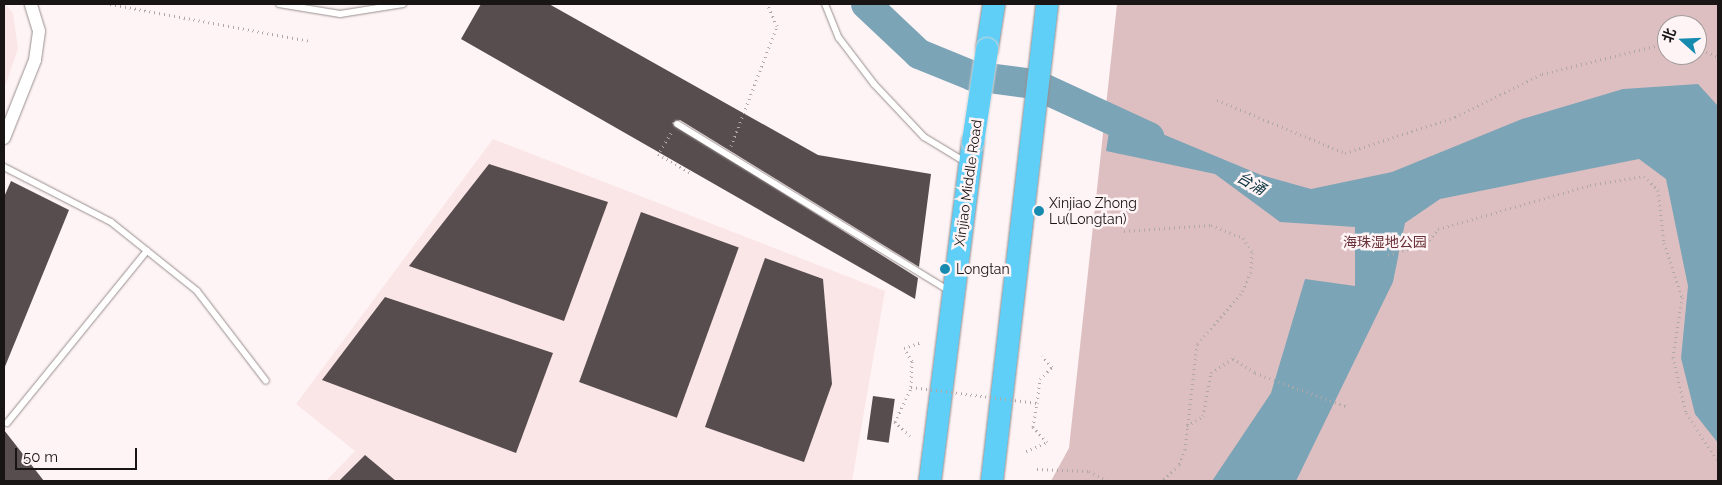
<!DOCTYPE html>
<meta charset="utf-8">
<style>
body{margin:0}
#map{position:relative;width:1722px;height:485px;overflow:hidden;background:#fef4f5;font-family:Raleway,"Noto Sans SC",sans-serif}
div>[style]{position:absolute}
.built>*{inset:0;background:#fbe6e7}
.green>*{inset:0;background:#debfc1}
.water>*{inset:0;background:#7ba4b6}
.river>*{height:30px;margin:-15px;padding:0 15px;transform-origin:15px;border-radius:15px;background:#7ba4b6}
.building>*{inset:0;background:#574d4e;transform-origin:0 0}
.path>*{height:3px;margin-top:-1.5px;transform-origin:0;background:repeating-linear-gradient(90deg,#b0a8a8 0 1px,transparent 0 5px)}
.roads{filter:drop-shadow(0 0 1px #998e8e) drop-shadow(0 0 1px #998e8e)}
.lane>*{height:6px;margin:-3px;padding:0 3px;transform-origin:3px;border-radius:3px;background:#fff}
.street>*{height:12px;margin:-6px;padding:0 6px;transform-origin:6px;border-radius:6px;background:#fff}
.highway>*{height:22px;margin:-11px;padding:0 11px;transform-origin:11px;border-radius:11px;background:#5fcff8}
.path-bridge>*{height:3px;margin-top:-1.5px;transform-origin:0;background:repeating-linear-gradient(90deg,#b0a8a8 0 1px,transparent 0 5px)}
.bridges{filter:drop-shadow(0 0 1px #d6d5d5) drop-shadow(0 0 1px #d6d5d5)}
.highway-bridge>*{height:22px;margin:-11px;padding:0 11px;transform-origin:11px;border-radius:11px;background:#5fcff8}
.dots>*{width:14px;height:14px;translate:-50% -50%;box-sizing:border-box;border:2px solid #fef4f5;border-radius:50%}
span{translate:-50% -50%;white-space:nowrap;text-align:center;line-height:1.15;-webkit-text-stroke:5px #fef4f5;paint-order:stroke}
.street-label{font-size:14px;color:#191515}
.poi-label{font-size:14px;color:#191515}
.left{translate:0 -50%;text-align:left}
.park-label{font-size:14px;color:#693037}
.water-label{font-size:15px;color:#0b3240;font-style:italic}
.frame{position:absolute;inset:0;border:5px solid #191515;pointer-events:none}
.north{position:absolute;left:1657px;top:15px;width:50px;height:50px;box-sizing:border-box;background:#fef4f5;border:1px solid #a29b9b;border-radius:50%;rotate:290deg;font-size:14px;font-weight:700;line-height:20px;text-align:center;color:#191515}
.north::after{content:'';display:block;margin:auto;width:18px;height:22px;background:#178baf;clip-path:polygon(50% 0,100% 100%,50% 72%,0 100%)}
.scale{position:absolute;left:15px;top:448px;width:122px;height:22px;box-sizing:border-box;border:2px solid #191515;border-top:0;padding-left:6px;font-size:15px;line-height:18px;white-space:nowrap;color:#191515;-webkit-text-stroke:4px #fef4f5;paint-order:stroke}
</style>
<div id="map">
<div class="built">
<div style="clip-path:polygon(5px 4px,13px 13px,18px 49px,4px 89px)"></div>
<div style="clip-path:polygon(493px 139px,885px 291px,852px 481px,326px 481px,355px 451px,296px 404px)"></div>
</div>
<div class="green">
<div style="clip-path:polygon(evenodd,1117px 4px,1718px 4px,1718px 481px,1051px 481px,1069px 448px,1117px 4px,1667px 25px,1697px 25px,1697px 55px,1667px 55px,1667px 25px)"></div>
</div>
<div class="water">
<div style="clip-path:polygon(1698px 84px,1718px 106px,1718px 443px,1695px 414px,1681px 358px,1688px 286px,1666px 179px,1639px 159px,1440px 199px,1405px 223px,1393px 282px,1296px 481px,1212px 481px,1271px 393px,1305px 279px,1355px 286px,1355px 227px,1280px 222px,1215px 174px,1106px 151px,1112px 113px,1261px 175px,1311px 189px,1392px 172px,1522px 119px,1623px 89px)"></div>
</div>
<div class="river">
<div style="left:866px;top:4px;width:73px;rotate:43.3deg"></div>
<div style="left:919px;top:54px;width:58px;rotate:22.2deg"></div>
<div style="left:973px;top:76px;width:62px;rotate:7.5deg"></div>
<div style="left:1034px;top:84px;width:127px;rotate:24.7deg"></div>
</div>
<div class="building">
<div style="clip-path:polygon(481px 4px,549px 4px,818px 155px,931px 174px,919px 267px,680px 120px,672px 123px,918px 278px,915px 299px,461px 39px)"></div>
<div style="clip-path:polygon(489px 164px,608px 202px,564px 321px,409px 266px)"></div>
<div style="clip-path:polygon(11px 181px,69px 210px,4px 369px,4px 197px)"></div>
<div style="left:641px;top:212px;width:104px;height:181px;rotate:20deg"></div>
<div style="clip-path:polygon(765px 258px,823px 279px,832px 384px,804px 462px,705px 427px)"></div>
<div style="clip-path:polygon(385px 297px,553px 353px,516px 453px,322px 380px)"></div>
<div style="left:873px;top:396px;width:22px;height:44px;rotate:8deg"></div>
<div style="clip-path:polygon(4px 430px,44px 481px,4px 481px)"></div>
<div style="clip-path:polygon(365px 455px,396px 481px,339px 481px)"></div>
</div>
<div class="path">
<div style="left:110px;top:4px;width:202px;rotate:10.5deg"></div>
<div style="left:1697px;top:48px;width:23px;rotate:23deg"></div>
<div style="left:1217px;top:100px;width:139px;rotate:22.5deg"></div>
<div style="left:1345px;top:153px;width:116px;rotate:-18.1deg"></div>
<div style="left:1455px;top:117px;width:97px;rotate:-26.3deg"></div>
<div style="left:1542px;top:74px;width:129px;rotate:-13.9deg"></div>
<div style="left:671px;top:133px;width:25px;rotate:122deg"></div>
<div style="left:658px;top:154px;width:39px;rotate:30deg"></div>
<div style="left:731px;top:146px;width:129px;rotate:-69deg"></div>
<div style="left:777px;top:26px;width:24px;rotate:-114deg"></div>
<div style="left:1124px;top:231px;width:87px;rotate:-3.9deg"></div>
<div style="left:1211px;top:225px;width:35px;rotate:22deg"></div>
<div style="left:1243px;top:238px;width:17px;rotate:57deg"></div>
<div style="left:1252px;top:252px;width:20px;rotate:93deg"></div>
<div style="left:1251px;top:272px;width:24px;rotate:114deg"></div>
<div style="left:1241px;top:294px;width:67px;rotate:131.3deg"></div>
<div style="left:1197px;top:344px;width:106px;rotate:96.5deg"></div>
<div style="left:1185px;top:449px;width:17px;rotate:111deg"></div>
<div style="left:1179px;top:465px;width:23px;rotate:137deg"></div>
<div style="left:1388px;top:255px;width:40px;rotate:-16deg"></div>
<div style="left:1426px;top:244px;width:19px;rotate:-51deg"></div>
<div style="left:1438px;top:229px;width:158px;rotate:-16.1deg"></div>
<div style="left:1590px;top:185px;width:55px;rotate:-9.5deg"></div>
<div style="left:1644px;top:176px;width:20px;rotate:45deg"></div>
<div style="left:1658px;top:190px;width:53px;rotate:83.5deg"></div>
<div style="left:1664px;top:243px;width:57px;rotate:71.6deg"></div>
<div style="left:1682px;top:297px;width:61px;rotate:98.5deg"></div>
<div style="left:1673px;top:357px;width:57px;rotate:76.9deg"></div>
<div style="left:1686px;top:413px;width:58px;rotate:56.3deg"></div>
<div style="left:1187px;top:426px;width:19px;rotate:-32deg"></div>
<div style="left:1203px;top:416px;width:44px;rotate:-79.5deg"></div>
<div style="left:1211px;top:373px;width:27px;rotate:-34deg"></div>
<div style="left:1233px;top:358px;width:27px;rotate:34deg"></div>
<div style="left:1255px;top:373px;width:99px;rotate:20.1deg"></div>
<div style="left:1026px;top:451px;width:23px;rotate:-23deg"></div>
<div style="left:1047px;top:442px;width:21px;rotate:-133deg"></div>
<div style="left:1033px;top:427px;width:24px;rotate:-81deg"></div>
<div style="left:1037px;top:469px;width:52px;rotate:2.2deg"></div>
<div style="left:1089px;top:471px;width:21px;rotate:28deg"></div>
</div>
<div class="roads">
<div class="lane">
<div style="left:279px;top:4px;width:62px;rotate:9.3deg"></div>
<div style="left:340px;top:14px;width:64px;rotate:-9deg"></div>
<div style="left:825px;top:4px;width:37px;rotate:68deg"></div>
<div style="left:839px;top:38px;width:58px;rotate:52.7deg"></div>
<div style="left:874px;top:84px;width:73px;rotate:46.7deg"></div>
<div style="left:924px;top:137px;width:50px;rotate:31.2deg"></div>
<div style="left:677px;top:124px;width:319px;rotate:31.5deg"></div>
<div style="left:4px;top:167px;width:120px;rotate:27.2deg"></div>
<div style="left:111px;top:222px;width:110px;rotate:38.7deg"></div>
<div style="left:197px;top:291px;width:113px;rotate:52.5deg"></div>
<div style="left:7px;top:423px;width:222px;rotate:-50.9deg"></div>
</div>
<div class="street">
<div style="left:4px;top:138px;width:84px;rotate:-68.3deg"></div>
<div style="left:35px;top:60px;width:29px;rotate:-82deg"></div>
<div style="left:39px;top:31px;width:28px;rotate:-107deg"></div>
</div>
<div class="highway">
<div style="left:987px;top:49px;width:46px;rotate:-81.2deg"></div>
<div style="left:930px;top:481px;width:342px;rotate:-82.8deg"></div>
<div style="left:992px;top:481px;width:480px;rotate:-83.4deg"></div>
</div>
</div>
<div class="path-bridge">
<div style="left:911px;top:387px;width:127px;rotate:7.2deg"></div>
<div style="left:1037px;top:403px;width:24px;rotate:-83deg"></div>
<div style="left:1040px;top:379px;width:17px;rotate:-45deg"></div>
<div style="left:1052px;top:367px;width:15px;rotate:-132deg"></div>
<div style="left:910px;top:436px;width:21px;rotate:-137deg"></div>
<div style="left:895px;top:422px;width:38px;rotate:-65deg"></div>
<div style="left:911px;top:387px;width:26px;rotate:-88deg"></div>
<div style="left:912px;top:361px;width:15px;rotate:-122deg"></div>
<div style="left:904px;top:348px;width:18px;rotate:-19deg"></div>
</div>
<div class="bridges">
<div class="highway-bridge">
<div style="left:973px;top:142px;width:94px;rotate:-81.4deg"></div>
</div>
</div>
<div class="dots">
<div style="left:1039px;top:211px;background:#178baf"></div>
<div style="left:945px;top:269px;background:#178baf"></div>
</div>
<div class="street-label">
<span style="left:968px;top:183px;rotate:-82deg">Xinjiao Middle Road</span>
</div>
<div class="poi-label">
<span class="left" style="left:1049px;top:211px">Xinjiao Zhong<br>Lu(Longtan)</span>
<span class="left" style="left:956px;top:269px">Longtan</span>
</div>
<div class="park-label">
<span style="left:1385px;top:242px">海珠湿地公园</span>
</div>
<div class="water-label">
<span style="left:1251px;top:184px;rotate:30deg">台涌</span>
</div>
<div class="frame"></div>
<div class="north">北</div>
<div class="scale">50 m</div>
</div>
